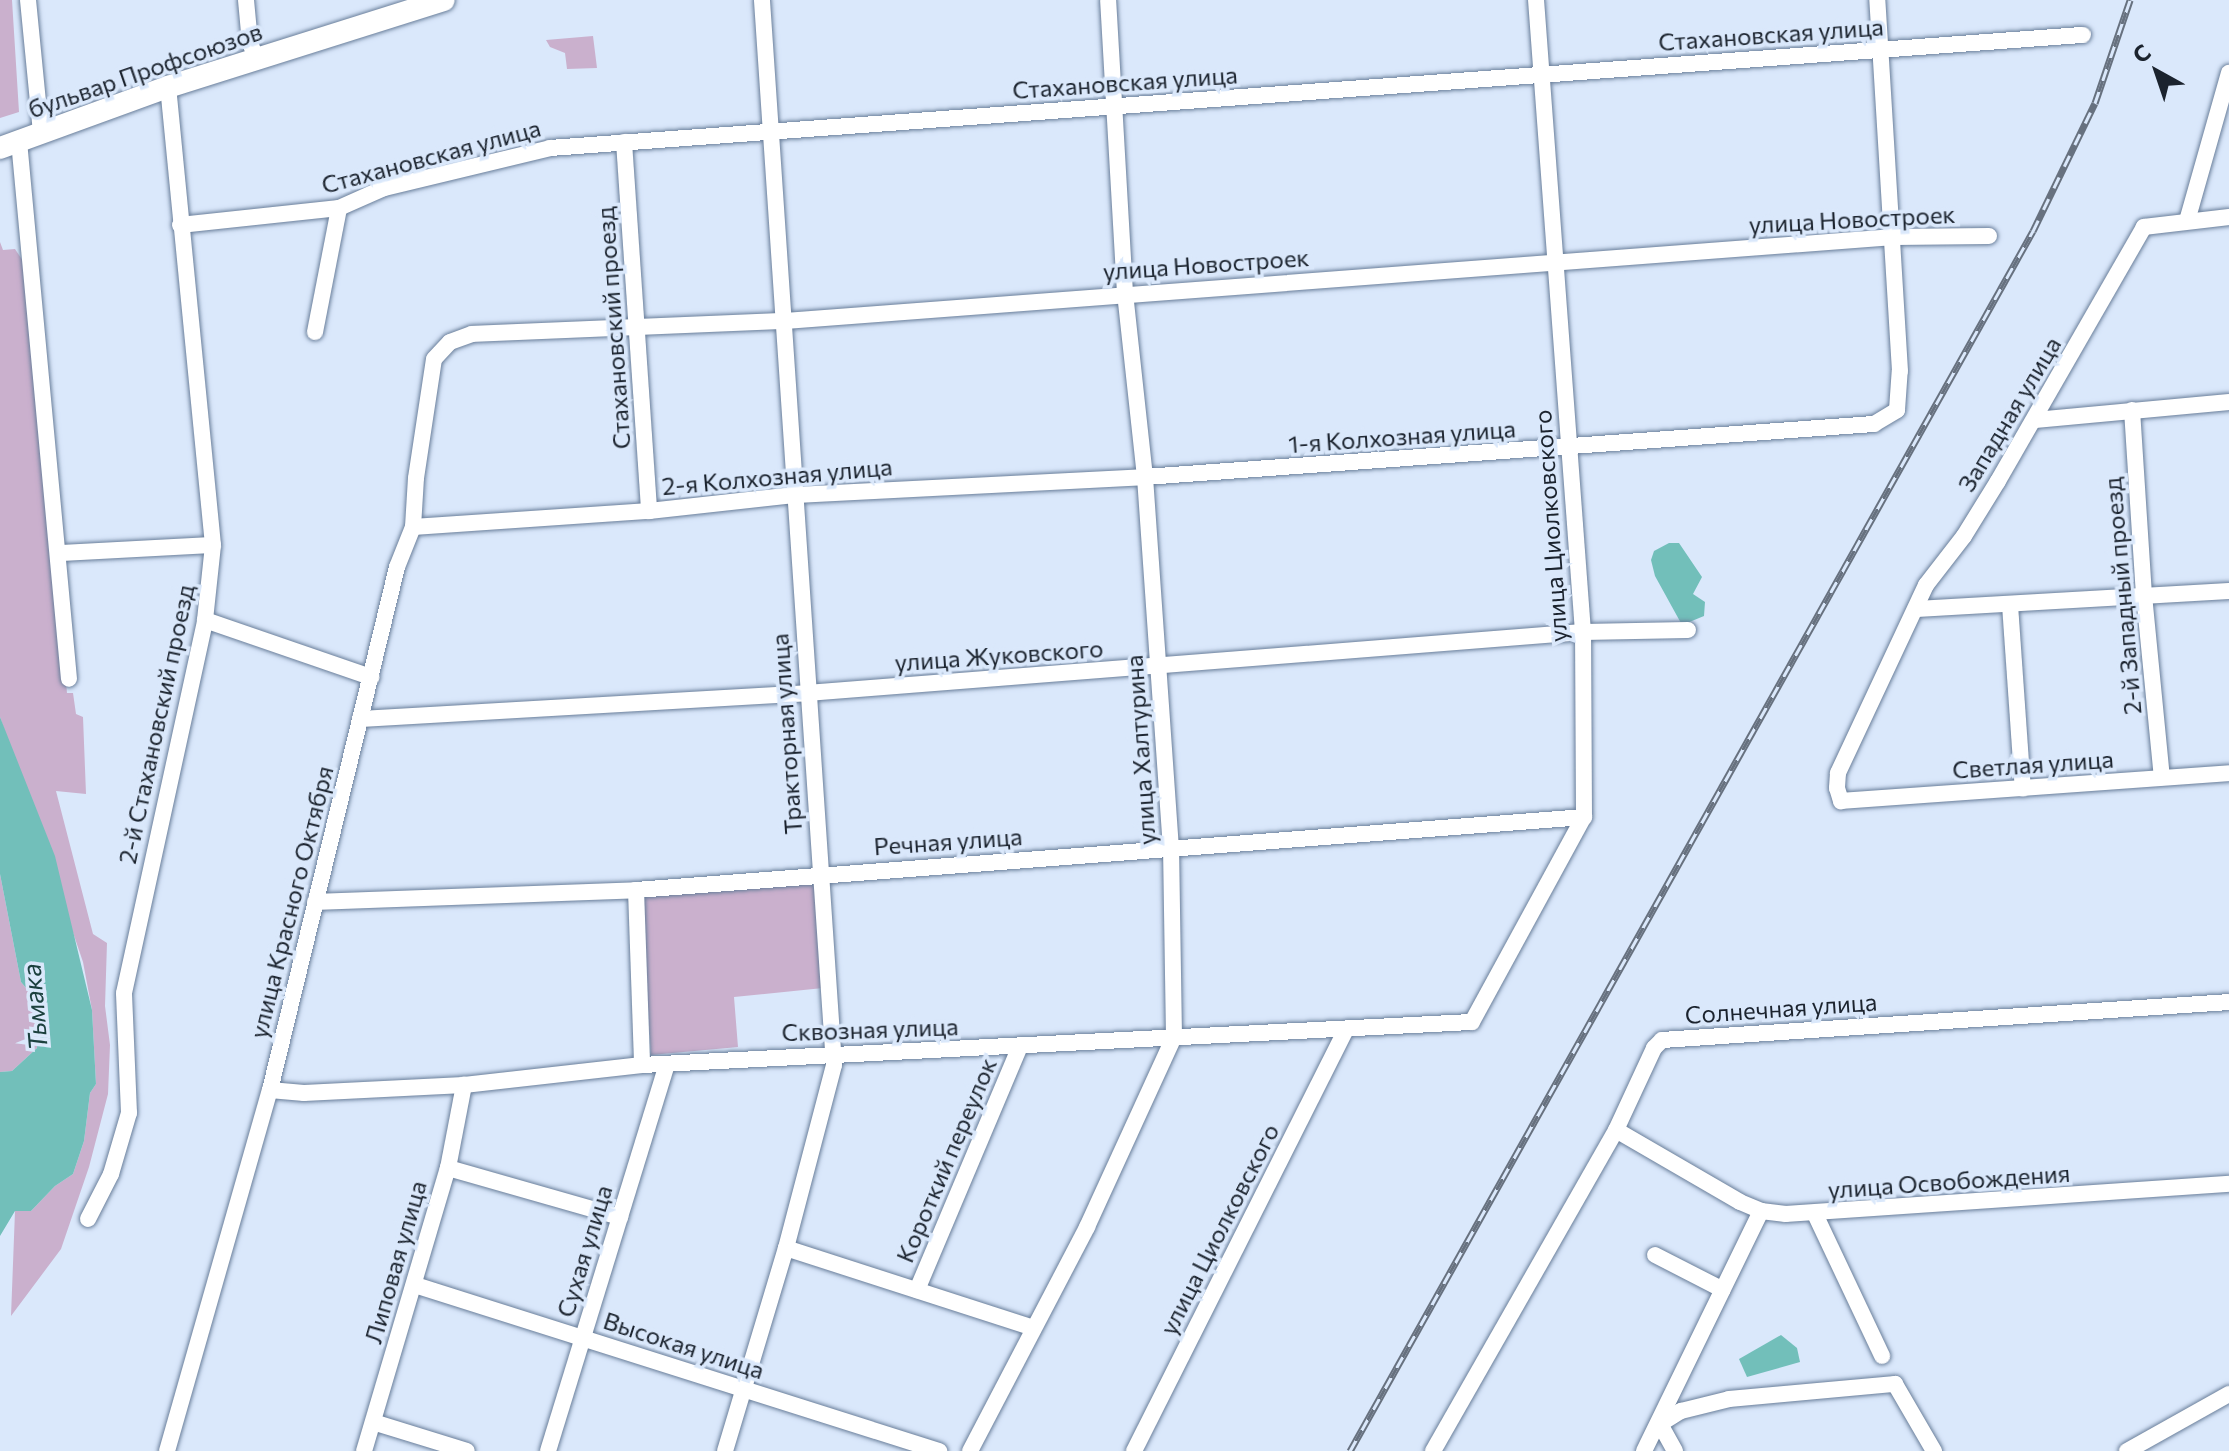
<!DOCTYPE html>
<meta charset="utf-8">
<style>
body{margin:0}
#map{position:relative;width:2229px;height:1451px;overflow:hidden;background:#dae8fb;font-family:Commissioner,sans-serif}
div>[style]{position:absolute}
.green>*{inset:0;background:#cab0cd}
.water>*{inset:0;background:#72bfba}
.roads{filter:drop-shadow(0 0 2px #697e9a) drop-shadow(0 0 2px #697e9a)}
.minor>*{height:16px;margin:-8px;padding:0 8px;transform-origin:8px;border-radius:8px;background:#fff}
.major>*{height:22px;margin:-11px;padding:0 11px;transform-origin:11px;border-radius:11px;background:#fff}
.rail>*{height:7px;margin-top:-3.5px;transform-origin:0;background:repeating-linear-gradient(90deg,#dae8fb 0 12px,#67717f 0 24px);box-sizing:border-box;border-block:2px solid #67717f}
span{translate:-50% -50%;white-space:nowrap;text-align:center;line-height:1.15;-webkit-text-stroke:7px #dae8fb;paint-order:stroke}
.street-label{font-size:24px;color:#1b232e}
.water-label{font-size:26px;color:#1b403e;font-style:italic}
.north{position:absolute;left:2117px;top:32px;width:80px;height:80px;-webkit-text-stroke:6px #dae8fb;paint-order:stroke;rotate:320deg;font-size:22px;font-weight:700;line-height:32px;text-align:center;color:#1b232e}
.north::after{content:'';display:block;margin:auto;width:28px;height:36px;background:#1b232e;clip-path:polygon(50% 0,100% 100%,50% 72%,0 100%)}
</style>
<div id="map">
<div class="green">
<div style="clip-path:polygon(0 0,12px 0,19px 112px,0 118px)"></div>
<div style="clip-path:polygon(593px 36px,597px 68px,567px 69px,565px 53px,550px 47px,546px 40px)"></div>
<div style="clip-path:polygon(0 242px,3px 250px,15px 249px,27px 267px,67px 693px,73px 693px,76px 714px,83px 717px,86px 794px,56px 791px,93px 934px,107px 943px,105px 1006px,110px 1045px,108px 1094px,89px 1167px,61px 1249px,11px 1316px,15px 1211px,31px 1211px,55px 1186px,73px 1174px,84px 1141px,90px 1093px,96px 1084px,92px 1010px,83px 962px,0 717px)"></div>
<div style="clip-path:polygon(0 874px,21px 982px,33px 996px,39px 1013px,37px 1048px,12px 1071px,0 1072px)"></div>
<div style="clip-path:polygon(814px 879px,823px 988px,734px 997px,738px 1047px,651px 1055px,641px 893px)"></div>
</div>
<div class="water">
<div style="clip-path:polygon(1669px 543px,1679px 543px,1702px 577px,1693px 594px,1705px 602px,1704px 616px,1682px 625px,1655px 576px,1651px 560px,1654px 551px)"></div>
<div style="clip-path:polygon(0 717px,55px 856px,92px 1010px,96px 1084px,90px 1093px,84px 1141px,73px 1174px,55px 1186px,31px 1211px,15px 1211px,0 1236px,0 1072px,12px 1071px,37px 1048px,39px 1013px,33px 996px,21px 982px,0 874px)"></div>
<div style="clip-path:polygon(1781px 1335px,1797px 1348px,1800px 1362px,1747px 1377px,1739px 1359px)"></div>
</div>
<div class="roads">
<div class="minor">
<div style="left:28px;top:0;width:134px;rotate:84.4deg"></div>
<div style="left:246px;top:0;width:43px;rotate:84.7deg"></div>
<div style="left:250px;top:43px;width:16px;rotate:68deg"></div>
<div style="left:19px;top:141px;width:540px;rotate:84.69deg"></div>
<div style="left:624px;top:142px;width:370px;rotate:86.1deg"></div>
<div style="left:2229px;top:217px;width:86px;rotate:173.3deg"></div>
<div style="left:2144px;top:227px;width:293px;rotate:119.9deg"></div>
<div style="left:1998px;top:481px;width:65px;rotate:121.7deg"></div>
<div style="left:1964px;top:536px;width:62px;rotate:127.8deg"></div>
<div style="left:1926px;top:585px;width:208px;rotate:115.1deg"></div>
<div style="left:1838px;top:773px;width:15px;rotate:94deg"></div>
<div style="left:1837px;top:788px;width:14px;rotate:73deg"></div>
<div style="left:1841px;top:801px;width:389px;rotate:-4.1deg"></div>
<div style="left:2187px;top:221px;width:154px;rotate:-74.2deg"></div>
<div style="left:180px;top:225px;width:160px;rotate:-6.1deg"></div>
<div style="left:339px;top:208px;width:49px;rotate:-24deg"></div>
<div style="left:384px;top:188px;width:171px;rotate:-13.5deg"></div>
<div style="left:550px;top:148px;width:1537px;rotate:-4.22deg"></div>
<div style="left:315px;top:332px;width:126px;rotate:-79deg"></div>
<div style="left:2132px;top:410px;width:185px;rotate:86.3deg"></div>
<div style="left:2144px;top:595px;width:183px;rotate:84.4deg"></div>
<div style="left:2035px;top:420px;width:195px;rotate:-5.3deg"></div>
<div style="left:413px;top:527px;width:237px;rotate:-3.9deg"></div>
<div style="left:649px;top:511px;width:146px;rotate:-6.3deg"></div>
<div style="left:794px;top:495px;width:351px;rotate:-2.9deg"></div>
<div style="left:1145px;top:477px;width:731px;rotate:-4.16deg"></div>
<div style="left:1874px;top:424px;width:27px;rotate:-31deg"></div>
<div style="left:1897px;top:410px;width:39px;rotate:-86deg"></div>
<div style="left:1900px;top:371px;width:372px;rotate:-93.5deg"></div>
<div style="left:60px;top:553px;width:153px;rotate:-3deg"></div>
<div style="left:2010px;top:605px;width:184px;rotate:86deg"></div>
<div style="left:1916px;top:609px;width:314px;rotate:-3.3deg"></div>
<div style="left:205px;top:620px;width:176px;rotate:19deg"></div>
<div style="left:360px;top:719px;width:448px;rotate:-3.3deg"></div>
<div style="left:807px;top:693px;width:778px;rotate:-4.49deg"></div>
<div style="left:1583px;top:632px;width:105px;rotate:-1.1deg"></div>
<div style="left:636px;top:890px;width:175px;rotate:88deg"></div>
<div style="left:315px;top:902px;width:321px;rotate:-2.1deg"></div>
<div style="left:636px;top:890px;width:951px;rotate:-4.4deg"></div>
<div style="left:270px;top:1090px;width:34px;rotate:5deg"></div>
<div style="left:304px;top:1093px;width:160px;rotate:-2.9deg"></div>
<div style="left:464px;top:1085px;width:179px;rotate:-6.4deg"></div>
<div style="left:642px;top:1065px;width:831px;rotate:-2.97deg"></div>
<div style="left:1472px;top:1022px;width:234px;rotate:-61.4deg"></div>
<div style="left:1584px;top:817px;width:185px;rotate:-90.3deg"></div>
<div style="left:1583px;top:632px;width:634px;rotate:-94.25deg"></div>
<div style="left:1616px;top:1130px;width:143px;rotate:30.1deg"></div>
<div style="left:1740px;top:1202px;width:23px;rotate:23deg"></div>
<div style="left:1761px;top:1211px;width:25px;rotate:7deg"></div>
<div style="left:1786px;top:1214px;width:444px;rotate:-3.9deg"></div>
<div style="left:448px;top:1168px;width:179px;rotate:15.9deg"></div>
<div style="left:1815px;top:1214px;width:157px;rotate:64.7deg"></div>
<div style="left:88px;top:1219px;width:51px;rotate:-62.9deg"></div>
<div style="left:111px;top:1174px;width:64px;rotate:-73.6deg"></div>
<div style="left:129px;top:1113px;width:120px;rotate:-92.4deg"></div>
<div style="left:124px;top:993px;width:382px;rotate:-77.7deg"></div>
<div style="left:205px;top:620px;width:75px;rotate:-83.9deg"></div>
<div style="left:213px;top:545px;width:460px;rotate:-95.6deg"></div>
<div style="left:786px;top:1248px;width:260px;rotate:17.9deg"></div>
<div style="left:1655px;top:1255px;width:76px;rotate:27.2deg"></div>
<div style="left:415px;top:1285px;width:550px;rotate:17.58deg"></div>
<div style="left:917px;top:1290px;width:263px;rotate:-67.1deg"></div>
<div style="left:373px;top:1422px;width:98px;rotate:17.1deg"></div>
<div style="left:167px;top:1451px;width:375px;rotate:-74.1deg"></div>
<div style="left:270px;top:1090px;width:538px;rotate:-76.35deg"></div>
<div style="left:397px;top:567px;width:43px;rotate:-68.2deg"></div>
<div style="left:413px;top:527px;width:49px;rotate:-86.5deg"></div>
<div style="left:416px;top:478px;width:120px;rotate:-81.4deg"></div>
<div style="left:434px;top:359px;width:23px;rotate:-47deg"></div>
<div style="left:450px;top:342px;width:23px;rotate:-20deg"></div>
<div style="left:472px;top:334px;width:313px;rotate:-2.4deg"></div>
<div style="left:785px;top:321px;width:1112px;rotate:-4.33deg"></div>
<div style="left:1894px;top:237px;width:95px;rotate:-0.6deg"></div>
<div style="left:364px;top:1451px;width:295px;rotate:-73.5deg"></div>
<div style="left:448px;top:1168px;width:85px;rotate:-79.1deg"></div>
<div style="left:548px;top:1451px;width:404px;rotate:-72.9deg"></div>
<div style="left:725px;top:1451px;width:212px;rotate:-73.3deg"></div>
<div style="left:786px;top:1248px;width:189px;rotate:-75.3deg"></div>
<div style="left:834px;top:1065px;width:1067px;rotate:-93.87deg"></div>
<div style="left:970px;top:1451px;width:253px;rotate:-62.4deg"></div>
<div style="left:1087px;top:1227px;width:209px;rotate:-65.4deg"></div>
<div style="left:1174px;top:1037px;width:188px;rotate:-90.9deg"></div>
<div style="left:1171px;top:849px;width:373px;rotate:-94deg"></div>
<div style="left:1145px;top:477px;width:185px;rotate:-96.2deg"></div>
<div style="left:1125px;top:293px;width:293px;rotate:-93.3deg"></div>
<div style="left:1134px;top:1451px;width:472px;rotate:-63.3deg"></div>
<div style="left:1433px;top:1451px;width:369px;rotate:-60.3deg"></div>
<div style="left:1616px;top:1130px;width:90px;rotate:-65.1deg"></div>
<div style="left:1654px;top:1048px;width:11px;rotate:-45deg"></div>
<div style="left:1662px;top:1040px;width:568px;rotate:-3.83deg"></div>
<div style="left:1644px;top:1451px;width:267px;rotate:-64deg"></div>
<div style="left:1675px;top:1451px;width:31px;rotate:-119deg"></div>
<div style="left:1660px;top:1424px;width:25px;rotate:-32deg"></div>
<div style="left:1681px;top:1411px;width:49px;rotate:-14deg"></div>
<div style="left:1729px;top:1399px;width:167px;rotate:-5.2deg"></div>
<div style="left:1895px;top:1384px;width:78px;rotate:59.8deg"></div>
<div style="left:2127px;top:1451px;width:117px;rotate:-29.2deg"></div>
</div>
<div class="major">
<div style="left:0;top:148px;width:179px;rotate:-20deg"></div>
<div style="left:168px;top:87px;width:289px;rotate:-17.5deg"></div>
</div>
</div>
<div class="rail">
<div style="left:1350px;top:1451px;width:1398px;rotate:-60.76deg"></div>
<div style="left:2033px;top:231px;width:142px;rotate:-64.2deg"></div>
<div style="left:2095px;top:103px;width:109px;rotate:-71.2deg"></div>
</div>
<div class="street-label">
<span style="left:1771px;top:34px;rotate:-4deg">Стахановская улица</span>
<span style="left:145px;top:70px;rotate:-19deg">бульвар Профсоюзов</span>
<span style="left:1125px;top:82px;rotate:-4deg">Стахановская улица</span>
<span style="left:431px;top:156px;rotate:-15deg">Стахановская улица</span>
<span style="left:1852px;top:219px;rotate:-3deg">улица Новостроек</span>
<span style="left:1206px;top:264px;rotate:-4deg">улица Новостроек</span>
<span style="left:613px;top:328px;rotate:-94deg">Стахановский проезд</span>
<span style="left:2009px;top:414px;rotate:-59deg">Западная улица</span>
<span style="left:1402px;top:436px;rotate:-4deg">1-я Колхозная улица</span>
<span style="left:777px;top:476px;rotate:-5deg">2-я Колхозная улица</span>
<span style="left:1550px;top:526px;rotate:-94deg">улица Циолковского</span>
<span style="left:2122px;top:596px;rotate:-95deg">2-й Западный проезд</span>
<span style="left:999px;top:655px;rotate:-4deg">улица Жуковского</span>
<span style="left:156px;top:724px;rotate:-78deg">2-й Стахановский проезд</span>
<span style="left:786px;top:734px;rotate:-94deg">Тракторная улица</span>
<span style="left:1140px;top:750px;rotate:-94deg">улица Халтурина</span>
<span style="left:2033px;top:764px;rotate:-4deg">Светлая улица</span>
<span style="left:948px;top:841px;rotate:-4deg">Речная улица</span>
<span style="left:291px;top:902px;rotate:-76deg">улица Красного Октября</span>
<span style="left:1781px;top:1008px;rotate:-4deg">Солнечная улица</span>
<span style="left:870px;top:1029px;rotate:-2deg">Сквозная улица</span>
<span style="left:946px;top:1160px;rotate:-67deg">Короткий переулок</span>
<span style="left:1949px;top:1181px;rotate:-4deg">улица Освобождения</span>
<span style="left:1219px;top:1229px;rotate:-63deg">улица Циолковского</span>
<span style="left:584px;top:1251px;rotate:-73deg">Сухая улица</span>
<span style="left:395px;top:1262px;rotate:-74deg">Липовая улица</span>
<span style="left:684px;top:1345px;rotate:18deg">Высокая улица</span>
</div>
<div class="water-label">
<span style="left:34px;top:1007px;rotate:-95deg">Тьмака</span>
</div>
<div class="north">С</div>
</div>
